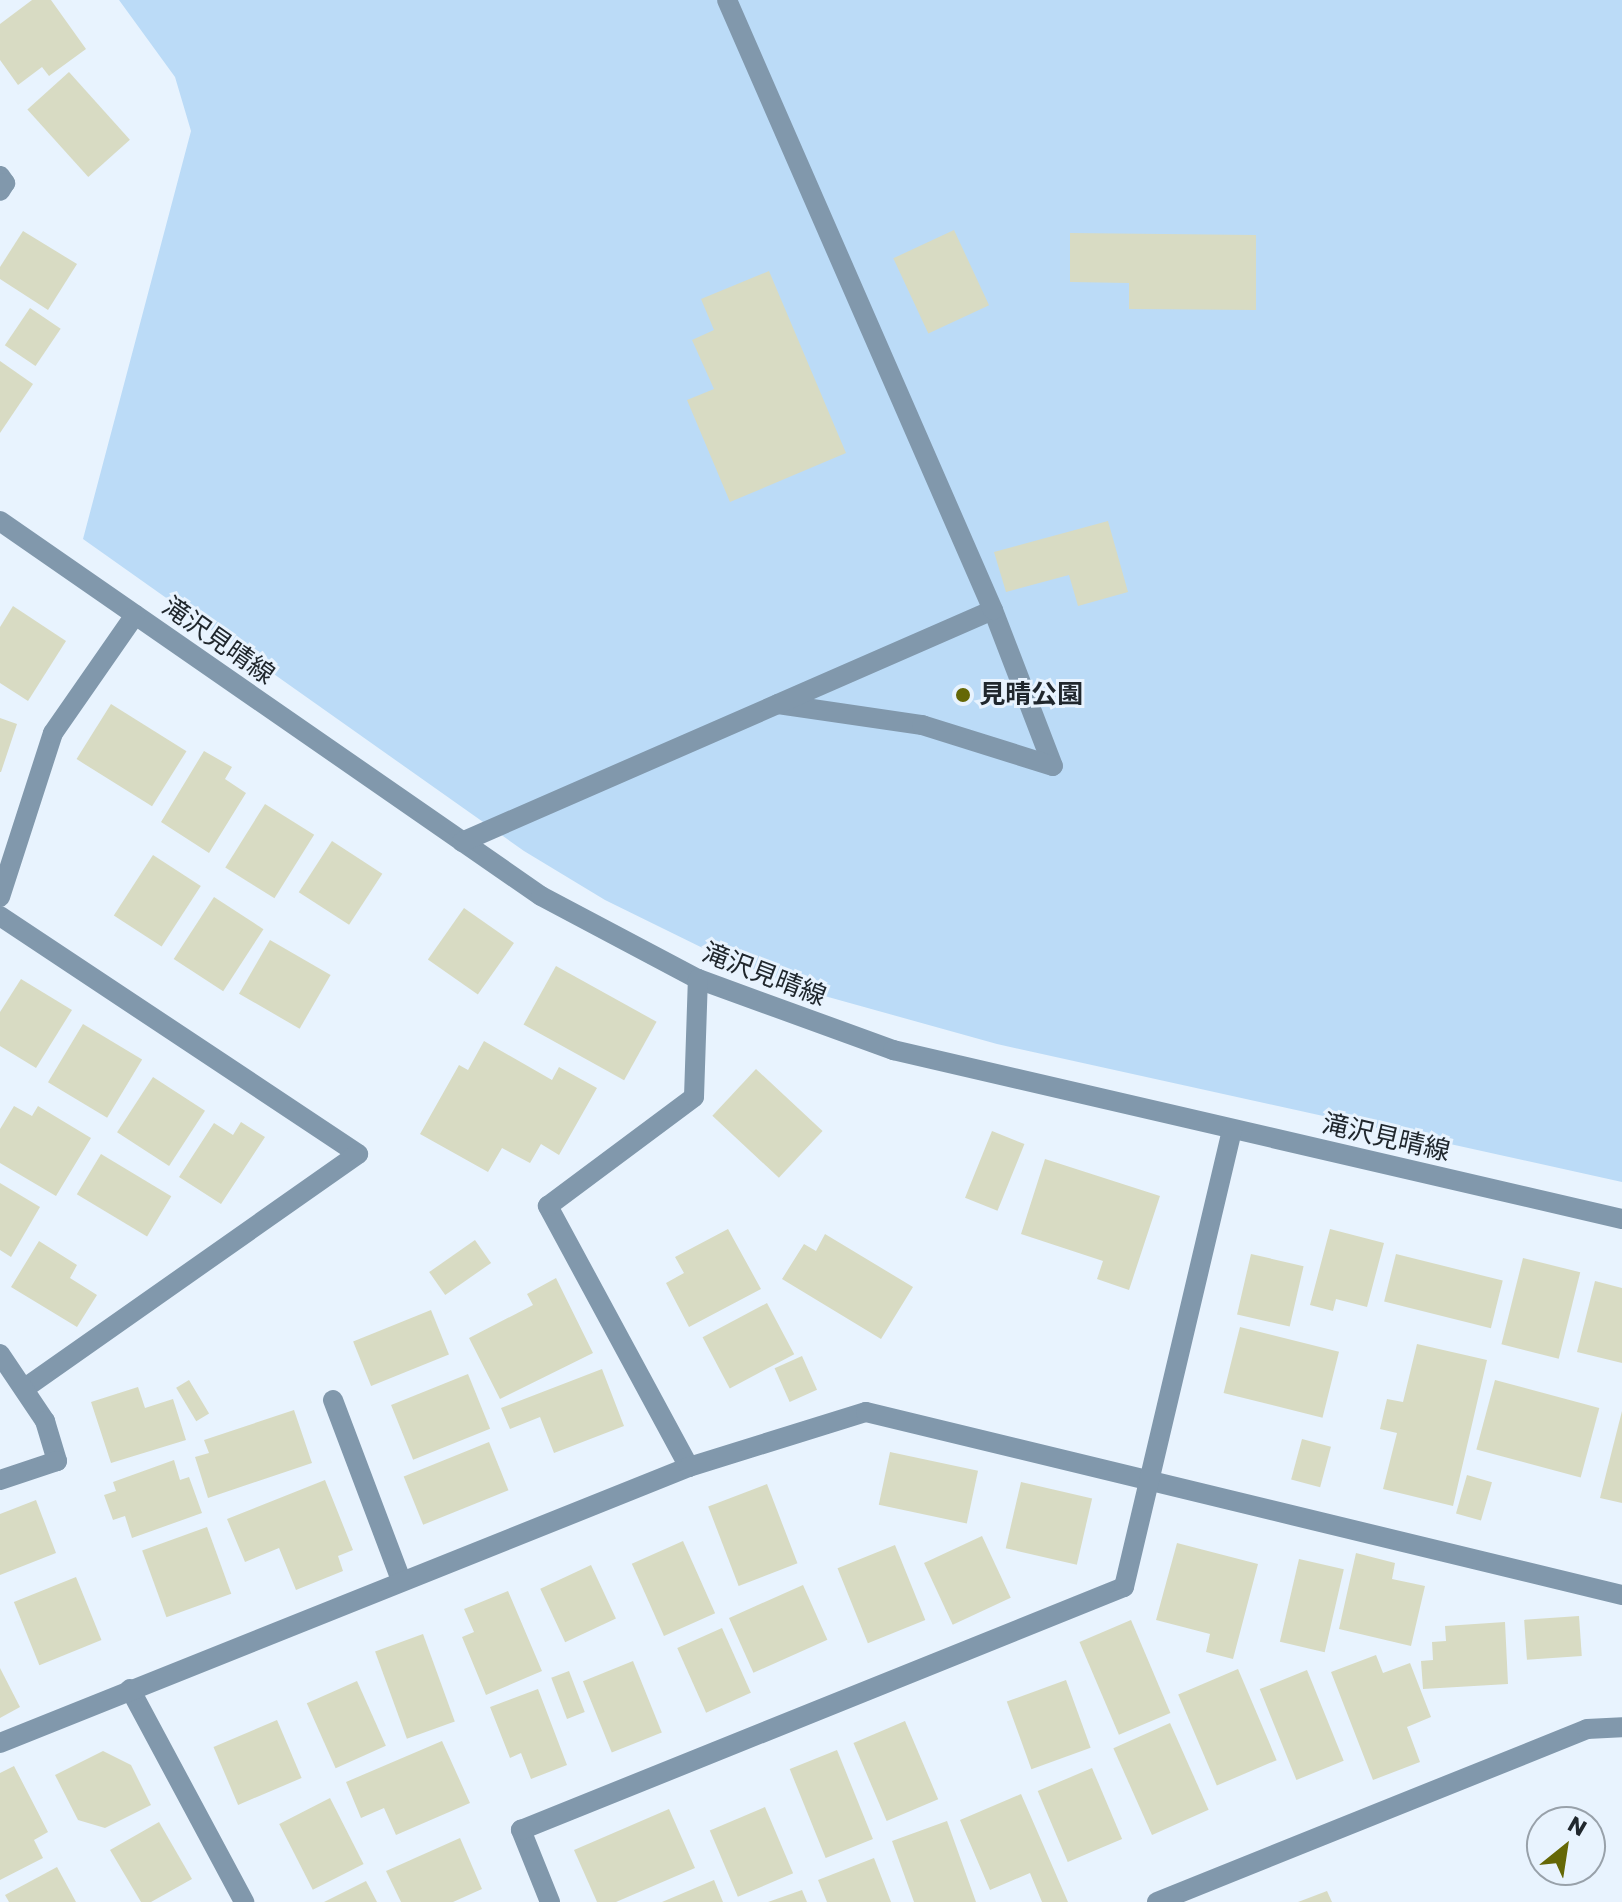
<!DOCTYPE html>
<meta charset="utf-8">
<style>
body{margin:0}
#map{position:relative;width:1622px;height:1902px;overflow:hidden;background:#e8f3fe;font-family:Poppins,"Noto Sans JP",sans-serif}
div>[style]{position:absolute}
.green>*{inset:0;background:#bbdbf7}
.building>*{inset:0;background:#d8dbc3;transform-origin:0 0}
.minor>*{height:20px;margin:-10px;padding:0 10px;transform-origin:10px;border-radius:10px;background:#8198ac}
.dots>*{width:22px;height:22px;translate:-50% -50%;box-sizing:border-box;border:4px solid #e8f3fe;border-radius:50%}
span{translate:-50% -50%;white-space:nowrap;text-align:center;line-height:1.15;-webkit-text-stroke:6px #e8f3fe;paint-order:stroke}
.street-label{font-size:26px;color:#20272d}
.poi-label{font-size:26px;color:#20272d;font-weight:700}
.left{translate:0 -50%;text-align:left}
.north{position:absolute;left:1526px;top:1806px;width:80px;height:80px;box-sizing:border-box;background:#e8f3fe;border:2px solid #98a1aa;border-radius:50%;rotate:30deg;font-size:22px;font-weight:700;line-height:32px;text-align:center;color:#20272d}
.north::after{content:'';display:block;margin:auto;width:28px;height:36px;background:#656806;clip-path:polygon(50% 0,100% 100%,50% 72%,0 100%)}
</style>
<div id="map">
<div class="green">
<div style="clip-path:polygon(119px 0,1622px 0,1622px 1182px,997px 1044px,821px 995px,719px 956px,605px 900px,524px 851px,83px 539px,191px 131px,175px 77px)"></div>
</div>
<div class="building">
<div style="clip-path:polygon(32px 0,51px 0,86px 49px,49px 76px,42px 67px,18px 85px,0 60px,0 24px)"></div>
<div style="left:69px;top:72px;width:91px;height:56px;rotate:48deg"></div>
<div style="left:954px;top:230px;width:83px;height:67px;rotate:65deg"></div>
<div style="clip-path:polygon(23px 231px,77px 264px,48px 310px,0 279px,0 267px)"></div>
<div style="clip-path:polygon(1070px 233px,1256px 235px,1256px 310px,1129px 309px,1129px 283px,1070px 282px)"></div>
<div style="clip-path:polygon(769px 271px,846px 453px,730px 502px,687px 400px,714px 389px,692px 340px,714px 330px,701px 299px)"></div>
<div style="left:30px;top:308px;width:37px;height:45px;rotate:34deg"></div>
<div style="clip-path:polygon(0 361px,33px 384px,0 433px)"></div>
<div style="clip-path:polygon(1108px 521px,1128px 592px,1078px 606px,1069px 575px,1006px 592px,994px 552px)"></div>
<div style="clip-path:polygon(13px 606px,66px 641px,28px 701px,0 683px,0 627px)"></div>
<div style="left:111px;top:704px;width:89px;height:65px;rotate:32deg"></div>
<div style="clip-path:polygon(0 718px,17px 724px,1px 772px,0 772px)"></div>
<div style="clip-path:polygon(204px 751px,232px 767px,225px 779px,246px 793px,209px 853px,161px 822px)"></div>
<div style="left:265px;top:804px;width:58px;height:75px;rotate:32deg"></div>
<div style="left:332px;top:841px;width:60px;height:61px;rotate:33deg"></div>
<div style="left:153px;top:855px;width:57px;height:72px;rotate:33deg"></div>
<div style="left:214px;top:897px;width:59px;height:74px;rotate:33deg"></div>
<div style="left:464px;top:908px;width:61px;height:63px;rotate:35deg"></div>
<div style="left:270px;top:940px;width:70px;height:62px;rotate:30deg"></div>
<div style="left:556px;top:966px;width:115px;height:67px;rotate:29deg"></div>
<div style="clip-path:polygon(21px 979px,72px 1010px,36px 1068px,0 1046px,0 1012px)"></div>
<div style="left:83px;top:1024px;width:69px;height:68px;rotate:31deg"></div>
<div style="clip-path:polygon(484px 1041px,552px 1080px,559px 1067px,597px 1088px,559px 1155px,541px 1144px,530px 1163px,502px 1148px,488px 1172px,420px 1134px,459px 1065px,468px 1070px)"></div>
<div style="left:756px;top:1069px;width:91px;height:64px;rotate:43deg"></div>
<div style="left:153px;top:1077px;width:62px;height:66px;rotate:33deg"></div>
<div style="clip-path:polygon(14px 1106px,32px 1116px,38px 1106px,91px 1138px,56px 1196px,0 1163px,0 1129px)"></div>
<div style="clip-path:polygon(241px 1122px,265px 1137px,221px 1204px,179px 1177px,214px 1123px,233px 1135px)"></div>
<div style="left:992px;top:1131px;width:35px;height:72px;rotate:22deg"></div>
<div style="left:101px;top:1154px;width:82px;height:47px;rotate:31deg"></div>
<div style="clip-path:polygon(1045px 1159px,1160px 1196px,1129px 1290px,1097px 1279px,1103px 1261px,1021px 1234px)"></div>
<div style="clip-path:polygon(0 1183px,40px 1207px,11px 1257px,0 1250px)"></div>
<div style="clip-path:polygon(728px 1229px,761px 1289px,689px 1327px,666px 1283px,684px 1273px,675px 1257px)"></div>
<div style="clip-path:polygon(1330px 1229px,1384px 1243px,1367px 1307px,1336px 1299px,1333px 1311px,1310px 1305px)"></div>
<div style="clip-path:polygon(825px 1234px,913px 1287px,881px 1339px,782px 1279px,804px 1244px,816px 1251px)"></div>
<div style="left:475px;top:1240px;width:28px;height:56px;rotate:55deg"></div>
<div style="clip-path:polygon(39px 1241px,77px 1265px,70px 1278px,97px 1295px,77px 1327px,11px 1287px)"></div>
<div style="left:1251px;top:1254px;width:54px;height:62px;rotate:13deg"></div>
<div style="left:1396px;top:1254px;width:110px;height:49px;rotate:14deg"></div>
<div style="left:1523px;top:1258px;width:59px;height:89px;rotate:14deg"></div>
<div style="clip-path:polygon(556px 1278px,593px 1353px,500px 1399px,469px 1338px,533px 1305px,527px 1294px)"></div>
<div style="clip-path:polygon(1595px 1281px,1622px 1288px,1622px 1363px,1577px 1352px)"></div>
<div style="left:767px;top:1303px;width:58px;height:73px;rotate:62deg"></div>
<div style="left:431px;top:1310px;width:48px;height:84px;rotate:68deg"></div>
<div style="left:1240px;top:1327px;width:102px;height:68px;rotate:14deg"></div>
<div style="clip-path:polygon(1417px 1344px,1487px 1360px,1453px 1506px,1383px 1489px,1397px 1433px,1380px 1429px,1387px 1399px,1403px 1402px)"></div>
<div style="left:802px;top:1356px;width:37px;height:30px;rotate:66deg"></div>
<div style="clip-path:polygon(602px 1369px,624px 1426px,554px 1453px,540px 1417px,510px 1429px,501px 1408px)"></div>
<div style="left:468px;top:1374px;width:59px;height:83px;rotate:68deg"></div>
<div style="left:189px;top:1380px;width:39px;height:15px;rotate:59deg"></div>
<div style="left:1495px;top:1380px;width:108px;height:72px;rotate:15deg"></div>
<div style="clip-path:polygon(138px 1387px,145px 1408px,173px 1399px,186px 1440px,111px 1463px,91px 1402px)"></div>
<div style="clip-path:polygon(294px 1410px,312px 1463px,208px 1498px,195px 1457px,209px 1453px,204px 1440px)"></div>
<div style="clip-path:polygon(1622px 1411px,1622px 1503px,1600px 1498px)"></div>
<div style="left:1302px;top:1439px;width:30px;height:42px;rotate:15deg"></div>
<div style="left:489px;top:1442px;width:52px;height:92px;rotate:68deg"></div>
<div style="left:890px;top:1452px;width:90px;height:54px;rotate:12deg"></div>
<div style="clip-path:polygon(174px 1460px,180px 1480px,189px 1477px,202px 1513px,132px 1538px,125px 1516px,113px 1520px,104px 1495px,116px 1491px,113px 1482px)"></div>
<div style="left:1467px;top:1475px;width:26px;height:40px;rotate:16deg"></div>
<div style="clip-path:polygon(325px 1480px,353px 1550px,338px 1556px,343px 1571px,296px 1590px,279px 1548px,245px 1562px,227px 1519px)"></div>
<div style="left:1021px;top:1482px;width:73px;height:68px;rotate:13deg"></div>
<div style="left:767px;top:1484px;width:85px;height:63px;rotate:69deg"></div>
<div style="clip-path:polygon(36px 1500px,56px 1553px,0 1575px,0 1514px)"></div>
<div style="left:207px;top:1527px;width:71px;height:69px;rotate:70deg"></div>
<div style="left:982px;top:1536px;width:68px;height:64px;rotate:65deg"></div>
<div style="left:683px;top:1541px;width:79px;height:56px;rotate:66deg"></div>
<div style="clip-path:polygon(1177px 1543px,1258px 1564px,1233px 1659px,1206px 1652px,1210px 1634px,1156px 1620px)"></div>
<div style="left:895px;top:1545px;width:81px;height:62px;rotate:68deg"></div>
<div style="clip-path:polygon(1356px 1553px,1395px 1563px,1392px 1579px,1425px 1586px,1411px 1646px,1339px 1629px)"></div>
<div style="left:1299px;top:1559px;width:46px;height:85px;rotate:13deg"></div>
<div style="left:591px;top:1565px;width:59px;height:56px;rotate:65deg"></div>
<div style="left:76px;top:1577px;width:68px;height:67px;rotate:68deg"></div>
<div style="left:803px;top:1585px;width:60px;height:81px;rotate:66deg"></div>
<div style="clip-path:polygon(508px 1591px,542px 1671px,486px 1695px,462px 1637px,474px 1632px,464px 1609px)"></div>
<div style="left:1579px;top:1616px;width:40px;height:55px;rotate:86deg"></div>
<div style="left:1131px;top:1620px;width:101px;height:56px;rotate:67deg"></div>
<div style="clip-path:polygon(1505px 1622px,1508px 1684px,1423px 1689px,1421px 1661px,1433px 1660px,1432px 1642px,1446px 1641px,1445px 1626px)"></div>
<div style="left:722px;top:1628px;width:71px;height:49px;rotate:66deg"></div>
<div style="left:423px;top:1634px;width:93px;height:51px;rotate:70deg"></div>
<div style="clip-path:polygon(1376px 1655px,1383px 1673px,1410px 1663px,1431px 1717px,1407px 1727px,1420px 1762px,1373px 1780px,1331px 1672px)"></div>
<div style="left:633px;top:1661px;width:77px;height:54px;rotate:68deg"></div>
<div style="clip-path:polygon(0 1668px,20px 1707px,0 1718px)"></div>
<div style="left:1238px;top:1669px;width:99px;height:65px;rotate:67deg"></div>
<div style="left:1307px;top:1670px;width:98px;height:51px;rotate:68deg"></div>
<div style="left:569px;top:1671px;width:44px;height:19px;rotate:69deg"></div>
<div style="left:1066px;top:1680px;width:72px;height:63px;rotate:70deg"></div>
<div style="left:357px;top:1681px;width:71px;height:55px;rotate:66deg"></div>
<div style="clip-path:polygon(538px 1689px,567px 1765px,531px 1779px,521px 1753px,510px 1758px,490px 1707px)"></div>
<div style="left:277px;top:1720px;width:63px;height:69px;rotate:67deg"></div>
<div style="left:905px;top:1721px;width:85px;height:56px;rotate:67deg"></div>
<div style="left:1170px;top:1723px;width:95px;height:62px;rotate:66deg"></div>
<div style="clip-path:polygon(442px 1741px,470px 1803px,396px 1835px,384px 1808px,361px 1818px,346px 1782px)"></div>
<div style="left:837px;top:1750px;width:96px;height:51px;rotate:68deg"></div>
<div style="clip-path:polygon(103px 1751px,131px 1765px,151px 1805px,105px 1828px,78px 1820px,55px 1775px)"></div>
<div style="clip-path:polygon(14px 1766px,48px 1832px,34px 1840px,43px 1858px,0 1880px,0 1773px)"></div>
<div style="left:1092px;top:1768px;width:77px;height:59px;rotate:67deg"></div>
<div style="clip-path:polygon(1021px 1794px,1068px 1902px,1042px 1902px,1030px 1873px,990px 1890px,960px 1820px)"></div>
<div style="left:330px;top:1798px;width:74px;height:57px;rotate:63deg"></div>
<div style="left:765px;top:1807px;width:72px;height:60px;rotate:67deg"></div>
<div style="clip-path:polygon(669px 1809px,695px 1868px,616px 1902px,597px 1902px,574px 1850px)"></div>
<div style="clip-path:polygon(947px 1821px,976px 1902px,914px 1902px,892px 1841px)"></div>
<div style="clip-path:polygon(159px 1822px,192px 1879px,151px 1902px,141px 1902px,110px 1850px)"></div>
<div style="clip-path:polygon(460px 1838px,482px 1889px,453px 1902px,401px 1902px,386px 1871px)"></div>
<div style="clip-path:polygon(874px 1858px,891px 1902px,827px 1902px,818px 1880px)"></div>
<div style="clip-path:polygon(57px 1867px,76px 1902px,9px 1902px,5px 1895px)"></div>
<div style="clip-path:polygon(714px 1880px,723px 1902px,662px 1902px)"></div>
<div style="clip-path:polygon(366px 1881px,377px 1902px,324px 1902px)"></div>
<div style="clip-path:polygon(802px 1890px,807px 1902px,768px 1902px)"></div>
<div style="clip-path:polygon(1327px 1891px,1332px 1902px,1298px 1902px)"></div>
</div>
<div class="minor">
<div style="left:0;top:176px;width:9px;rotate:54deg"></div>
<div style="left:5px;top:183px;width:9px;rotate:122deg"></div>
<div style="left:0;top:521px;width:658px;rotate:34.73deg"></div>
<div style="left:541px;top:896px;width:178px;rotate:27.9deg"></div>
<div style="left:698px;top:979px;width:208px;rotate:20deg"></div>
<div style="left:893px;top:1050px;width:748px;rotate:13.05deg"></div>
<div style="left:993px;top:610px;width:167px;rotate:69deg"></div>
<div style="left:778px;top:704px;width:146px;rotate:8.3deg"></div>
<div style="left:922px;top:725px;width:137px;rotate:17.4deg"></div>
<div style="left:462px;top:842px;width:579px;rotate:-23.6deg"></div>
<div style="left:993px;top:610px;width:665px;rotate:-113.56deg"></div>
<div style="left:0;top:897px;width:172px;rotate:-72.1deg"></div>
<div style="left:53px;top:733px;width:144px;rotate:-55.2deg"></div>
<div style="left:0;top:916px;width:430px;rotate:33.6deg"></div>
<div style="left:358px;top:1154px;width:407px;rotate:144.9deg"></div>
<div style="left:0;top:1354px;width:81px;rotate:56.1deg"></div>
<div style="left:45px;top:1421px;width:42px;rotate:73.3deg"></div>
<div style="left:57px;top:1461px;width:60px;rotate:161.6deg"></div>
<div style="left:333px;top:1400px;width:192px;rotate:69.3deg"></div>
<div style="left:689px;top:1467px;width:297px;rotate:-118.4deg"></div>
<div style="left:548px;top:1206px;width:182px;rotate:-36.7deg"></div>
<div style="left:694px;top:1097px;width:118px;rotate:-88.1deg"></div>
<div style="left:130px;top:1689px;width:242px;rotate:61.8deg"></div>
<div style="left:0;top:1743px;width:742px;rotate:-21.83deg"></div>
<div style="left:689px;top:1467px;width:185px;rotate:-17.3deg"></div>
<div style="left:866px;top:1412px;width:778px;rotate:13.61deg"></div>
<div style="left:550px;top:1902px;width:78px;rotate:-111.9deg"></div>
<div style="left:521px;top:1830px;width:650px;rotate:-21.95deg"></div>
<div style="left:1124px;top:1587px;width:470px;rotate:-76.7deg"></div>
<div style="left:1157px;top:1902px;width:463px;rotate:-21.9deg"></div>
<div style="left:1587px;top:1729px;width:35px;rotate:-3deg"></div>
</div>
<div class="dots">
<div style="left:963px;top:695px;background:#656806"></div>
</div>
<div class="street-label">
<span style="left:218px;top:641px;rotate:35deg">滝沢見晴線</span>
<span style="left:764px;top:975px;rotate:21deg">滝沢見晴線</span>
<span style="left:1386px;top:1138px;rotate:13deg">滝沢見晴線</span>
</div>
<div class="poi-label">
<span class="left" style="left:979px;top:695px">見晴公園</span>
</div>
<div class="north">N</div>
</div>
